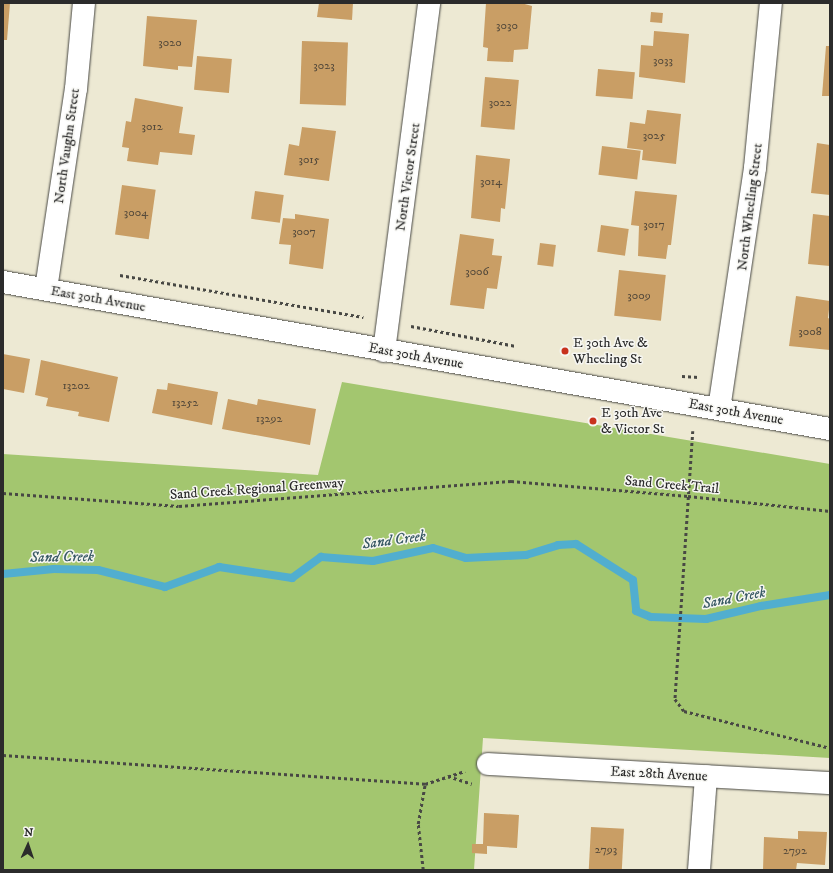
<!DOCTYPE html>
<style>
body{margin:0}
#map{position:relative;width:833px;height:873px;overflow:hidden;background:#ede9d3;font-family:"IM FELL DW Pica",serif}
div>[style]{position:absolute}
.green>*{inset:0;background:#a3c66f}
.stream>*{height:8px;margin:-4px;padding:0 4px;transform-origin:4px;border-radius:4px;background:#51aecf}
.building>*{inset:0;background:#c99e65;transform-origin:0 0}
.path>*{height:2.5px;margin-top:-1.25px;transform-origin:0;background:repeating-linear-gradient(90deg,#484844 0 3px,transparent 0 6px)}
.roads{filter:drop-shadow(0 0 1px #484844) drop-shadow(0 0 1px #484844)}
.minor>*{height:22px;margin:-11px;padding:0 11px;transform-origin:11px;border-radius:11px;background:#fff}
.tertiary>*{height:22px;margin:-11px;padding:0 11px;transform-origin:11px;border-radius:11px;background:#fff}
.dots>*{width:11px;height:11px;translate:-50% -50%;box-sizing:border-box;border:2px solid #f6f6f2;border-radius:50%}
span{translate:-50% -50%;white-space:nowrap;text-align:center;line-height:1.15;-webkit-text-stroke:3px #f6f6f2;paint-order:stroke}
.number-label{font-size:12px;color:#52483a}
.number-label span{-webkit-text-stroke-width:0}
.street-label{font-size:14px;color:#2b2b2b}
.poi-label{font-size:14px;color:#2b2b2b}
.left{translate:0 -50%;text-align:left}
.water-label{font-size:15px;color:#385964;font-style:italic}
.frame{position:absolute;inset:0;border:4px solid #2b2b2b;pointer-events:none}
.north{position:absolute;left:8px;top:825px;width:40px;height:40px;-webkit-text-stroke:3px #f6f6f2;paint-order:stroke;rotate:3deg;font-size:11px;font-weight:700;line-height:16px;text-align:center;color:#2b2b2b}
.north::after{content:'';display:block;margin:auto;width:14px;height:18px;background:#2b2b2b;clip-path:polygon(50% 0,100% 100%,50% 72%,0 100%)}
</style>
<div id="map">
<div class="green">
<div style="clip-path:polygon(342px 382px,830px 464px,830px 758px,483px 738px,474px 870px,3px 870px,3px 454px,318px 475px)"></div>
</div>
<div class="stream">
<div style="left:3px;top:574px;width:51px;rotate:-5.6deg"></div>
<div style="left:54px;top:569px;width:44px;rotate:1.3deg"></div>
<div style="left:98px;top:570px;width:69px;rotate:14.2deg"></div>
<div style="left:165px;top:587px;width:58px;rotate:-20.3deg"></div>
<div style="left:219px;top:567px;width:74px;rotate:8.6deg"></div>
<div style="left:292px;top:578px;width:36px;rotate:-36deg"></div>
<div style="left:321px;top:557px;width:52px;rotate:4.4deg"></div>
<div style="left:373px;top:561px;width:61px;rotate:-12.2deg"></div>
<div style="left:433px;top:548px;width:34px;rotate:17deg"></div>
<div style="left:466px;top:558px;width:60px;rotate:-2.9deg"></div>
<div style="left:526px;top:555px;width:34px;rotate:-17deg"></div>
<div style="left:558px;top:545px;width:18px;rotate:-3deg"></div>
<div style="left:576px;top:544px;width:67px;rotate:32.3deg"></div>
<div style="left:633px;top:580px;width:31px;rotate:84deg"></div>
<div style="left:636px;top:611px;width:16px;rotate:22deg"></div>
<div style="left:651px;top:617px;width:55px;rotate:2.1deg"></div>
<div style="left:706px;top:619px;width:57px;rotate:-13.3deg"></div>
<div style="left:761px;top:606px;width:70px;rotate:-9.1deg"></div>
</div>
<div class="building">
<div style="clip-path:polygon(3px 3px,10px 3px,7px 40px,3px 40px)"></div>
<div style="clip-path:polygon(319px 3px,353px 3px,352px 20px,317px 17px)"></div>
<div style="clip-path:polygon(486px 3px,521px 3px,532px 6px,528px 49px,514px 50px,513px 62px,487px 61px,488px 48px,483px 47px)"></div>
<div style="left:651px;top:12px;width:12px;height:10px;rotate:5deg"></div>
<div style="clip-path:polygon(147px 16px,197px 20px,192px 67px,178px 66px,178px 70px,143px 66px)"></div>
<div style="clip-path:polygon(654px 31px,689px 34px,685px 83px,639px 77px,641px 45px,653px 46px)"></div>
<div style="left:302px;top:41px;width:46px;height:63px;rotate:2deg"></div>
<div style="clip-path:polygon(826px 46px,830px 46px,830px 96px,822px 96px)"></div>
<div style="left:197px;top:56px;width:35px;height:34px;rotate:5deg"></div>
<div style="left:598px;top:69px;width:37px;height:27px;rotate:5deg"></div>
<div style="left:485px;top:77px;width:34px;height:50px;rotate:5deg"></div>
<div style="clip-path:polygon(135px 98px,183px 107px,179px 133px,195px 135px,192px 155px,160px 152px,158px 165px,127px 161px,129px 148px,122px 147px,126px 121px,131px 122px)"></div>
<div style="clip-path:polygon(647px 110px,681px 114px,676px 164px,642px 160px,643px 150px,627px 148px,630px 122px,645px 124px)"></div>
<div style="clip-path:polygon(302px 127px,336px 131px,329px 181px,284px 175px,289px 144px,299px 146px)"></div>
<div style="clip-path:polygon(817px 143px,830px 145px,830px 195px,811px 193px)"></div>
<div style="left:602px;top:146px;width:39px;height:29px;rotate:7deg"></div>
<div style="clip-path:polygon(476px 155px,510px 159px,505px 209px,501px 208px,500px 222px,471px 218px)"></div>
<div style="left:122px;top:185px;width:34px;height:50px;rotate:8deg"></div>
<div style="left:255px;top:191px;width:29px;height:28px;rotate:8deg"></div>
<div style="clip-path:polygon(635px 191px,677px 195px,671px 245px,668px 245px,666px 259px,638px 256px,639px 226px,631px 225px)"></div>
<div style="clip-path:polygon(295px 214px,329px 219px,323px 269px,289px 264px,291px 245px,279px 244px,283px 218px,295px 219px)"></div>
<div style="clip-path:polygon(813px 214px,830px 216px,830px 266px,808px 264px)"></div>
<div style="left:601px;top:225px;width:28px;height:27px;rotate:8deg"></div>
<div style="clip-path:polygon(460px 234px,494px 239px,492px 255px,502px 256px,497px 289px,487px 288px,484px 309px,450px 305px)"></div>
<div style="left:540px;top:243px;width:16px;height:22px;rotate:7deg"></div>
<div style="left:619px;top:270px;width:47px;height:46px;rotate:6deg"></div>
<div style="clip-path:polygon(796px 296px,830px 301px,828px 318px,830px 319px,830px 350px,789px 346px)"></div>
<div style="clip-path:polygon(3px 354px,30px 359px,24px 393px,3px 389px)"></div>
<div style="clip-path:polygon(41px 360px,118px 377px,109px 422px,78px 416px,79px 412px,46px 406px,48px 398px,35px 395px)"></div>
<div style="clip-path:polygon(168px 383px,218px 392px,212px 425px,152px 413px,157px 389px,167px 390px)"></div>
<div style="clip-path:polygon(228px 399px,257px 405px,258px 399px,316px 409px,310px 445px,222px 429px)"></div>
<div style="clip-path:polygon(484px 813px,519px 815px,517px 848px,487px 846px,487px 854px,472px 853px,472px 844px,483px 844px)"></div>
<div style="left:591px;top:827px;width:33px;height:43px;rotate:3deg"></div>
<div style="clip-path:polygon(798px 831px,827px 832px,825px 865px,797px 863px,796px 870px,763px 870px,764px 837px,798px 839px)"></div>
</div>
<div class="path">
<div style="left:120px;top:275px;width:247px;rotate:9.8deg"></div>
<div style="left:411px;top:326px;width:107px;rotate:10.8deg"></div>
<div style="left:682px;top:376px;width:17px;rotate:3deg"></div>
<div style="left:693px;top:431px;width:269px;rotate:93.8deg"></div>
<div style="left:675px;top:699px;width:15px;rotate:53deg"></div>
<div style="left:684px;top:711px;width:151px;rotate:14.2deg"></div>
<div style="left:3px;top:493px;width:176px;rotate:4.2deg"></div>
<div style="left:179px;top:506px;width:333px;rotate:-4.3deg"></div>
<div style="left:511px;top:481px;width:178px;rotate:4.8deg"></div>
<div style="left:688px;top:496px;width:143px;rotate:6deg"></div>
<div style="left:3px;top:755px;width:423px;rotate:3.9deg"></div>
<div style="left:425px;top:784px;width:42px;rotate:-18deg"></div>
<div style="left:448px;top:776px;width:25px;rotate:18deg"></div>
<div style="left:423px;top:870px;width:46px;rotate:-96.2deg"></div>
<div style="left:418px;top:824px;width:41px;rotate:-80.1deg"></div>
</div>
<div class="roads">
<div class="minor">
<div style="left:46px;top:289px;width:202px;rotate:-81.5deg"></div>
<div style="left:76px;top:89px;width:86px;rotate:-84.7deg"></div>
<div style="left:384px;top:351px;width:351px;rotate:-82.6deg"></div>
<div style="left:719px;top:409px;width:244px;rotate:-81.5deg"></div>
<div style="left:755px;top:168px;width:166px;rotate:-84.5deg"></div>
<div style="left:488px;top:764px;width:343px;rotate:3.2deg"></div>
<div style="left:699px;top:870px;width:94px;rotate:-85.7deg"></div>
</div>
<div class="tertiary">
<div style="left:3px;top:282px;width:840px;rotate:10.08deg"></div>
</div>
</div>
<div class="dots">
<div style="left:565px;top:351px;background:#c8321e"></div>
<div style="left:593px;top:421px;background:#c8321e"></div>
</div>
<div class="number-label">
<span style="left:507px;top:26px">3030</span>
<span style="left:170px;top:43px">3020</span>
<span style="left:663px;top:61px">3033</span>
<span style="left:324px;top:66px">3023</span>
<span style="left:500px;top:103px">3022</span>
<span style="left:152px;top:127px">3012</span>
<span style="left:654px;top:136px">3025</span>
<span style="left:309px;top:160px">3015</span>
<span style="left:491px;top:182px">3014</span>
<span style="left:136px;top:213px">3004</span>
<span style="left:654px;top:225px">3017</span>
<span style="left:304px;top:232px">3007</span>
<span style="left:477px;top:272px">3006</span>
<span style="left:639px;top:296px">3009</span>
<span style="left:810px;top:332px">3008</span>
<span style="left:76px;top:386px">13202</span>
<span style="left:185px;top:403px">13252</span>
<span style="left:269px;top:419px">13292</span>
<span style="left:606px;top:850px">2793</span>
<span style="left:795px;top:851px">2792</span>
</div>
<div class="street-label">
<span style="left:67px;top:146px;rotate:-82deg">North Vaughn Street</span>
<span style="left:408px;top:177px;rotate:-82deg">North Victor Street</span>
<span style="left:750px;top:207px;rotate:-83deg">North Wheeling Street</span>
<span style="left:98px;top:299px;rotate:10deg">East 30th Avenue</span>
<span style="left:416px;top:356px;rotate:10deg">East 30th Avenue</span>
<span style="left:736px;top:412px;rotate:10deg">East 30th Avenue</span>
<span style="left:672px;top:485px;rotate:5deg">Sand Creek Trail</span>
<span style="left:257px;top:489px;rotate:-4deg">Sand Creek Regional Greenway</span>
<span style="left:659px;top:774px;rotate:3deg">East 28th Avenue</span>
</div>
<div class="poi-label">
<span class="left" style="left:573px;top:351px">E 30th Ave &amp;<br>Wheeling St</span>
<span class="left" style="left:601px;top:421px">E 30th Ave<br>&amp; Victor St</span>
</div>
<div class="water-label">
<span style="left:394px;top:540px;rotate:-8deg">Sand Creek</span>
<span style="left:62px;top:557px;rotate:-1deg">Sand Creek</span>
<span style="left:734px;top:598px;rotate:-11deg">Sand Creek</span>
</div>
<div class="frame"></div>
<div class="north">N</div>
</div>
